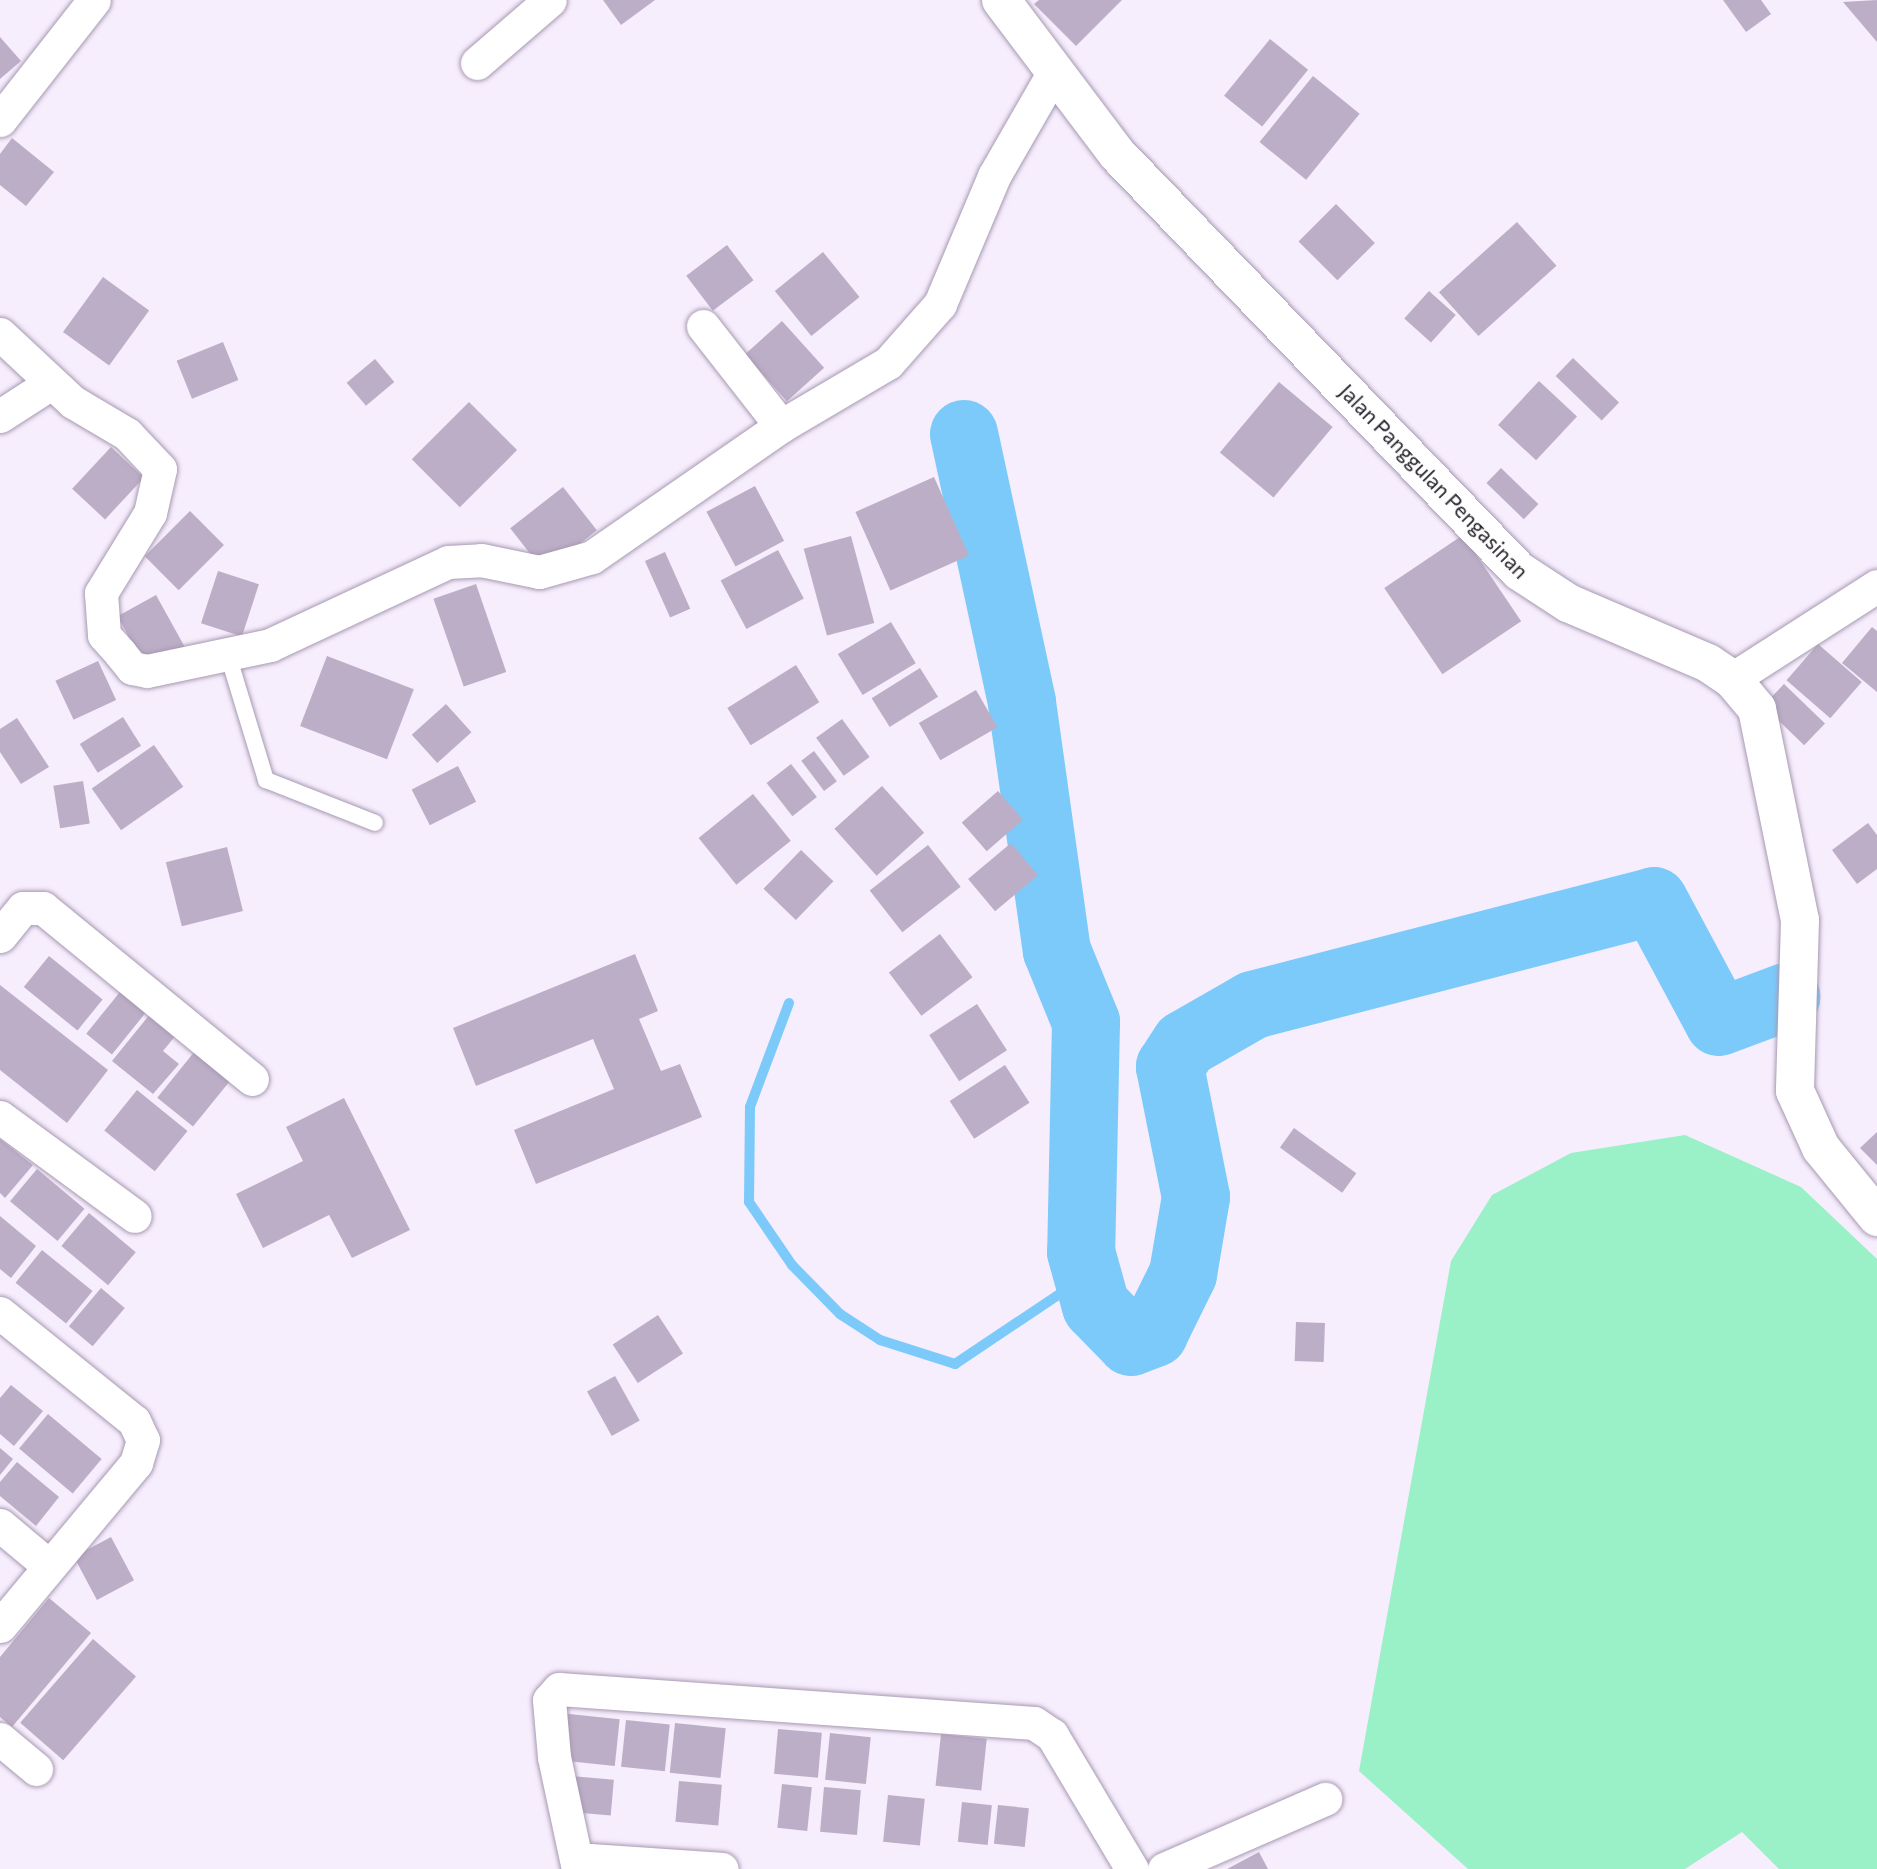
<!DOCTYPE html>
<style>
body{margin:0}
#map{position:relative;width:1877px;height:1869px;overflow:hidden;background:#f6edfd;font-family:Commissioner,sans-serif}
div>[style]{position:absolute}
.green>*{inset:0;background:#9af1c8}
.stream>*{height:10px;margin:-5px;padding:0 5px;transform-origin:5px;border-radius:5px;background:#7bcafa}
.river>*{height:68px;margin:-34px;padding:0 34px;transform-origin:34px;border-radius:34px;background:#7bcafa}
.building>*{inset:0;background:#bdaec7;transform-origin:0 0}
.roads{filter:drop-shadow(0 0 2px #a799b1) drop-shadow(0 0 2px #a799b1)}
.service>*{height:16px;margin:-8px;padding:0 8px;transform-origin:8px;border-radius:8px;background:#fff}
.minor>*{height:33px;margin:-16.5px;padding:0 16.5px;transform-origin:16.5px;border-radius:16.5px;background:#fff}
.tertiary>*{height:38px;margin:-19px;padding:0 19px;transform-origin:19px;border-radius:19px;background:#fff}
span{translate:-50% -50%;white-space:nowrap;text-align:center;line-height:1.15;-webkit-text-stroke:5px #fefefe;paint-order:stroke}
.street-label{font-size:21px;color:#26212a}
</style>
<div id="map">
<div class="green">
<div style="clip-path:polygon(1685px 1135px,1801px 1187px,1877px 1259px,1877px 1869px,1779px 1869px,1742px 1832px,1685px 1869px,1468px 1869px,1359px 1771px,1451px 1261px,1492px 1195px,1571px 1153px)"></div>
</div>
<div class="stream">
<div style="left:789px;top:1003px;width:111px;rotate:110.6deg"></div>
<div style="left:750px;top:1107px;width:95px;rotate:90.6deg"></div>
<div style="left:749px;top:1202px;width:76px;rotate:55.7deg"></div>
<div style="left:792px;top:1265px;width:69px;rotate:45.6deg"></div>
<div style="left:840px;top:1314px;width:48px;rotate:33deg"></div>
<div style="left:880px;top:1340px;width:79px;rotate:17.7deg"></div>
<div style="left:955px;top:1364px;width:131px;rotate:-33.8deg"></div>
<div style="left:1064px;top:1291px;width:35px;rotate:25deg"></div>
</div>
<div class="river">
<div style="left:964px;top:434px;width:275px;rotate:77.8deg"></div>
<div style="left:1022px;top:703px;width:250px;rotate:82deg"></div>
<div style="left:1057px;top:951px;width:77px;rotate:67.8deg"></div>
<div style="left:1086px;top:1022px;width:230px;rotate:91.2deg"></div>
<div style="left:1081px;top:1252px;width:56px;rotate:74.5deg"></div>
<div style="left:1096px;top:1306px;width:50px;rotate:45.8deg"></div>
<div style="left:1131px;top:1342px;width:25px;rotate:-21deg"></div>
<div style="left:1154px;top:1333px;width:66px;rotate:-63.8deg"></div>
<div style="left:1183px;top:1274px;width:78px;rotate:-80.4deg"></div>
<div style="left:1196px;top:1197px;width:133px;rotate:-101.3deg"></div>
<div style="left:1170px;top:1067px;width:27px;rotate:-57deg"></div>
<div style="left:1185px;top:1044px;width:78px;rotate:-29.8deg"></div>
<div style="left:1253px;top:1005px;width:414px;rotate:-14.5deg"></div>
<div style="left:1654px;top:901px;width:137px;rotate:61.8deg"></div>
<div style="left:1719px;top:1022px;width:72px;rotate:-20.5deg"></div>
</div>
<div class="building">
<div style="clip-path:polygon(603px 0,655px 0,621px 25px)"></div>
<div style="clip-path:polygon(1039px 0,1122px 0,1076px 46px,1034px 4px)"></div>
<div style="clip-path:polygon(1723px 0,1761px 0,1771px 14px,1746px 32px)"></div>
<div style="clip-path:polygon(1877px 0,1877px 42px,1843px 2px)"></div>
<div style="clip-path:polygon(0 37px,21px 61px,0 79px)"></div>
<div style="left:1270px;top:39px;width:49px;height:73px;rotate:39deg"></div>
<div style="left:1313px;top:76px;width:60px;height:85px;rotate:39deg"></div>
<div style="clip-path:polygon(12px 138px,54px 172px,26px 206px,0 185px,0 154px)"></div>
<div style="left:1336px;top:204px;width:55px;height:53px;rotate:45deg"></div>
<div style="left:1517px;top:222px;width:59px;height:105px;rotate:48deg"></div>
<div style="left:727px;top:245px;width:44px;height:51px;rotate:53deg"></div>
<div style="left:823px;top:252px;width:58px;height:62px;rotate:51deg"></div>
<div style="left:103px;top:277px;width:57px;height:68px;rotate:36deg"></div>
<div style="left:1429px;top:291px;width:36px;height:37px;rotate:42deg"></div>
<div style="left:782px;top:321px;width:63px;height:50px;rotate:48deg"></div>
<div style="left:223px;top:342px;width:41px;height:50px;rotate:68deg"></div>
<div style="left:1573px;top:358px;width:64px;height:25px;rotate:44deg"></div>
<div style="left:375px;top:359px;width:30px;height:37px;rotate:50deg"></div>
<div style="left:1539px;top:381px;width:52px;height:60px;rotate:43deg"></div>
<div style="left:1279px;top:382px;width:70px;height:92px;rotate:40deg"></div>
<div style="left:469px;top:402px;width:68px;height:81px;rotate:45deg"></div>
<div style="left:111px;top:447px;width:45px;height:57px;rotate:43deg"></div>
<div style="left:1501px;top:468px;width:52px;height:21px;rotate:44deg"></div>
<div style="left:934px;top:477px;width:86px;height:86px;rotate:66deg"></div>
<div style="left:755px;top:486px;width:62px;height:55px;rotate:62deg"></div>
<div style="left:563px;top:487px;width:55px;height:67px;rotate:52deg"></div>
<div style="left:190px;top:511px;width:48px;height:64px;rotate:45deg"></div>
<div style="left:1463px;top:535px;width:104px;height:95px;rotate:56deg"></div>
<div style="left:851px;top:536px;width:90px;height:49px;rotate:75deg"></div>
<div style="left:778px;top:550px;width:55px;height:65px;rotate:62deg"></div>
<div style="left:665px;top:552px;width:62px;height:22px;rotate:66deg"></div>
<div style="left:218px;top:571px;width:43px;height:55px;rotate:18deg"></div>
<div style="left:476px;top:584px;width:93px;height:45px;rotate:71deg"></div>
<div style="left:156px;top:595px;width:60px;height:44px;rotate:61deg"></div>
<div style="left:891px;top:622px;width:48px;height:62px;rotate:59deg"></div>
<div style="clip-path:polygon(1872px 627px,1877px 631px,1877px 692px,1842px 663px)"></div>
<div style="left:1818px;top:644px;width:58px;height:48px;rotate:41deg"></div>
<div style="left:327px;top:656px;width:93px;height:75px;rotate:21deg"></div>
<div style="left:98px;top:661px;width:43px;height:47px;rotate:65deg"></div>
<div style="left:796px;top:665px;width:44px;height:81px;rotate:58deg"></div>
<div style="left:920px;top:668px;width:34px;height:57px;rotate:58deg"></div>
<div style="left:1784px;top:684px;width:57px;height:30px;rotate:44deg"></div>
<div style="left:976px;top:690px;width:43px;height:66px;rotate:60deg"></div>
<div style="left:446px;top:704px;width:38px;height:46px;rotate:48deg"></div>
<div style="left:123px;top:717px;width:34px;height:51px;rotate:58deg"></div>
<div style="clip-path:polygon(17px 718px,49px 767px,21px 784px,0 752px,0 729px)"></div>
<div style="left:842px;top:719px;width:47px;height:32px;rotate:54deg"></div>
<div style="left:154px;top:745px;width:51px;height:76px;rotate:55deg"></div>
<div style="left:814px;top:751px;width:38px;height:16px;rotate:53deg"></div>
<div style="left:791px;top:764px;width:42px;height:31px;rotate:52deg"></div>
<div style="left:458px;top:766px;width:40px;height:52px;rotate:63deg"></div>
<div style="left:83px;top:781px;width:43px;height:30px;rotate:81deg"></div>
<div style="left:882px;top:786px;width:63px;height:64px;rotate:48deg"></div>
<div style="left:998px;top:791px;width:38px;height:48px;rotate:49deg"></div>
<div style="left:753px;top:794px;width:60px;height:70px;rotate:51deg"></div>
<div style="clip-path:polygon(1868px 823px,1877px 835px,1877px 869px,1857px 884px,1832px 850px)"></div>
<div style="left:1011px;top:843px;width:42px;height:56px;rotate:50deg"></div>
<div style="left:928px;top:845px;width:53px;height:74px;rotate:52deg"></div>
<div style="left:227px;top:847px;width:66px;height:63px;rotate:76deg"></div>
<div style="left:801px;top:850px;width:45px;height:54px;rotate:44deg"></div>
<div style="left:940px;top:934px;width:54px;height:64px;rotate:53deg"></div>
<div style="clip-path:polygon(635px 954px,658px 1011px,639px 1019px,661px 1071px,680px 1064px,702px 1117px,536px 1184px,514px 1130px,614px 1089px,593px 1039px,476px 1086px,453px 1028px)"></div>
<div style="left:49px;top:956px;width:69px;height:40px;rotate:39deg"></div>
<div style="clip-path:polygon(0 985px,108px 1070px,67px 1123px,0 1070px)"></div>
<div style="left:124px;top:987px;width:33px;height:60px;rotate:39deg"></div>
<div style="left:977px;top:1004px;width:55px;height:57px;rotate:57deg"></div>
<div style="clip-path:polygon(155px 1008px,181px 1029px,163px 1051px,179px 1064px,153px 1094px,112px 1061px)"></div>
<div style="left:195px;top:1051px;width:46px;height:60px;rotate:39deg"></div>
<div style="left:1005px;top:1065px;width:45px;height:66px;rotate:57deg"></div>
<div style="left:137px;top:1090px;width:65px;height:52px;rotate:39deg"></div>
<div style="clip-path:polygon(344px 1098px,410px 1230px,352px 1258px,329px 1215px,263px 1248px,236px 1194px,303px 1161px,286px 1127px)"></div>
<div style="left:1294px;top:1128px;width:77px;height:24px;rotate:36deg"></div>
<div style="clip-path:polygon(1877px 1132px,1877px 1165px,1860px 1148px)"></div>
<div style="clip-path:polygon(0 1139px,33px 1165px,5px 1198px,0 1193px)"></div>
<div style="left:37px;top:1169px;width:62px;height:42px;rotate:40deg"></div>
<div style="left:89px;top:1213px;width:61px;height:43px;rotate:40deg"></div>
<div style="clip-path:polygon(0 1216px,36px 1246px,11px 1278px,0 1269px)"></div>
<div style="left:42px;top:1250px;width:65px;height:42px;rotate:39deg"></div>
<div style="left:101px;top:1288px;width:31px;height:50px;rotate:40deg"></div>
<div style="left:658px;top:1315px;width:46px;height:54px;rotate:57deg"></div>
<div style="left:1296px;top:1322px;width:29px;height:39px;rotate:2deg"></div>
<div style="left:615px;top:1376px;width:51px;height:32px;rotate:61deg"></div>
<div style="clip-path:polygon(11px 1385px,43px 1411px,14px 1446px,0 1434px,0 1398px)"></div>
<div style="left:48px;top:1414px;width:70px;height:45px;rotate:40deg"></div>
<div style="clip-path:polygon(0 1448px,13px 1459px,0 1475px)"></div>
<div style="clip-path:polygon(17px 1462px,59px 1497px,36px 1526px,0 1496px,0 1482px)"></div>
<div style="left:111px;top:1537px;width:49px;height:42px;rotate:62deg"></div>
<div style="clip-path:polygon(49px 1598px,91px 1633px,12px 1727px,0 1717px,0 1657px)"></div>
<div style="left:93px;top:1639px;width:57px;height:111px;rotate:41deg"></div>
<div style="left:560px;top:1713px;width:60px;height:47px;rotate:6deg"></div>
<div style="left:626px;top:1720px;width:44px;height:47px;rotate:6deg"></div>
<div style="left:675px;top:1723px;width:51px;height:50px;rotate:6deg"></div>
<div style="left:778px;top:1729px;width:44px;height:45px;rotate:5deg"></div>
<div style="left:830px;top:1733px;width:41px;height:47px;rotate:6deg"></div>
<div style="left:941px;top:1734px;width:46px;height:52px;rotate:6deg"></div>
<div style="left:571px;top:1776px;width:43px;height:36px;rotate:5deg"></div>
<div style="left:679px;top:1781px;width:43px;height:41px;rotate:5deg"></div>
<div style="left:782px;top:1784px;width:30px;height:44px;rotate:6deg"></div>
<div style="left:824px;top:1787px;width:37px;height:45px;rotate:5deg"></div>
<div style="left:888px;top:1795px;width:37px;height:47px;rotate:6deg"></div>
<div style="left:962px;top:1802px;width:30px;height:40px;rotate:6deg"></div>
<div style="left:998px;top:1805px;width:31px;height:39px;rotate:6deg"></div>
<div style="clip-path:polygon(1259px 1852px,1268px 1869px,1227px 1869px)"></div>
</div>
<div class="roads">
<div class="service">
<div style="left:228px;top:655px;width:131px;rotate:73.1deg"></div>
<div style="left:266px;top:780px;width:117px;rotate:21.5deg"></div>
</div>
<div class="minor">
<div style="left:477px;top:63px;width:96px;rotate:-40.8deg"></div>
<div style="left:0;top:120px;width:152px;rotate:-51.9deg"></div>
<div style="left:703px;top:326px;width:127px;rotate:52deg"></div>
<div style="left:0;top:334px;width:100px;rotate:43deg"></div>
<div style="left:73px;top:402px;width:63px;rotate:30.7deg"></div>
<div style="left:127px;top:434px;width:48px;rotate:46.7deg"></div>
<div style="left:160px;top:469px;width:45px;rotate:102.8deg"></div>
<div style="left:150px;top:513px;width:94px;rotate:121.5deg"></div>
<div style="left:101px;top:593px;width:42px;rotate:85.9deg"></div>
<div style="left:104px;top:635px;width:24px;rotate:48deg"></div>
<div style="left:120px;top:653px;width:19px;rotate:51deg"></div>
<div style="left:132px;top:668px;width:15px;rotate:11deg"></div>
<div style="left:147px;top:671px;width:126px;rotate:-11.9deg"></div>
<div style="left:270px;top:645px;width:196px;rotate:-25deg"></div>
<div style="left:448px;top:562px;width:33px;rotate:-3deg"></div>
<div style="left:481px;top:560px;width:59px;rotate:11.7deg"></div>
<div style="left:539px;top:572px;width:55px;rotate:-15.8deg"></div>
<div style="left:592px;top:557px;width:230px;rotate:-34.7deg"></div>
<div style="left:781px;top:426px;width:124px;rotate:-30.5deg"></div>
<div style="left:888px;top:363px;width:79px;rotate:-48.6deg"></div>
<div style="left:940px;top:304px;width:139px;rotate:-67.1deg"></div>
<div style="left:994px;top:176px;width:122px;rotate:-60.1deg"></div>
<div style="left:0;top:416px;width:61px;rotate:-32.9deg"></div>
<div style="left:1732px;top:679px;width:172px;rotate:-32.7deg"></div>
<div style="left:0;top:936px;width:36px;rotate:-51deg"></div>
<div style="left:23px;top:908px;width:20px"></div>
<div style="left:43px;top:908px;width:270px;rotate:39.3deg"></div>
<div style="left:0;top:1117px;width:167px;rotate:36.3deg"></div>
<div style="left:0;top:1313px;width:172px;rotate:38.9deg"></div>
<div style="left:134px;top:1421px;width:21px;rotate:65deg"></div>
<div style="left:143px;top:1440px;width:24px;rotate:107deg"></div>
<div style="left:136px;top:1463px;width:212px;rotate:129.8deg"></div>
<div style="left:0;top:1525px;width:64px;rotate:39.9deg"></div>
<div style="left:0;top:1739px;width:47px;rotate:39.8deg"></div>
<div style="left:577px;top:1859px;width:145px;rotate:3.9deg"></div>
<div style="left:578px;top:1869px;width:115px;rotate:-102.1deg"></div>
<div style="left:554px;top:1757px;width:57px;rotate:-95deg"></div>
<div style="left:549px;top:1700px;width:15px;rotate:-48deg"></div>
<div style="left:559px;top:1689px;width:476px;rotate:4.1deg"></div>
<div style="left:1034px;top:1723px;width:22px;rotate:34deg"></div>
<div style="left:1052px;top:1735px;width:156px;rotate:59.2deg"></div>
<div style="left:1164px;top:1869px;width:176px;rotate:-23.5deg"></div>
</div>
<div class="tertiary">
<div style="left:1001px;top:0;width:193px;rotate:53deg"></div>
<div style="left:1117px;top:154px;width:579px;rotate:46.05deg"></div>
<div style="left:1519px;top:571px;width:59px;rotate:33.1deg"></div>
<div style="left:1568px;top:603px;width:152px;rotate:23.2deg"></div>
<div style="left:1708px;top:663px;width:29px;rotate:34deg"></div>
<div style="left:1732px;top:679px;width:39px;rotate:50deg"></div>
<div style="left:1757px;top:709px;width:215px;rotate:78.5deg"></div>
<div style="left:1800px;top:920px;width:171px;rotate:91.7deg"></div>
<div style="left:1795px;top:1091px;width:63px;rotate:65.5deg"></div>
<div style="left:1821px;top:1148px;width:89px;rotate:50.9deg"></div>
</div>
</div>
<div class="street-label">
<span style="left:1434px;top:481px;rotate:46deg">Jalan Panggulan Pengasinan</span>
</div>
</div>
